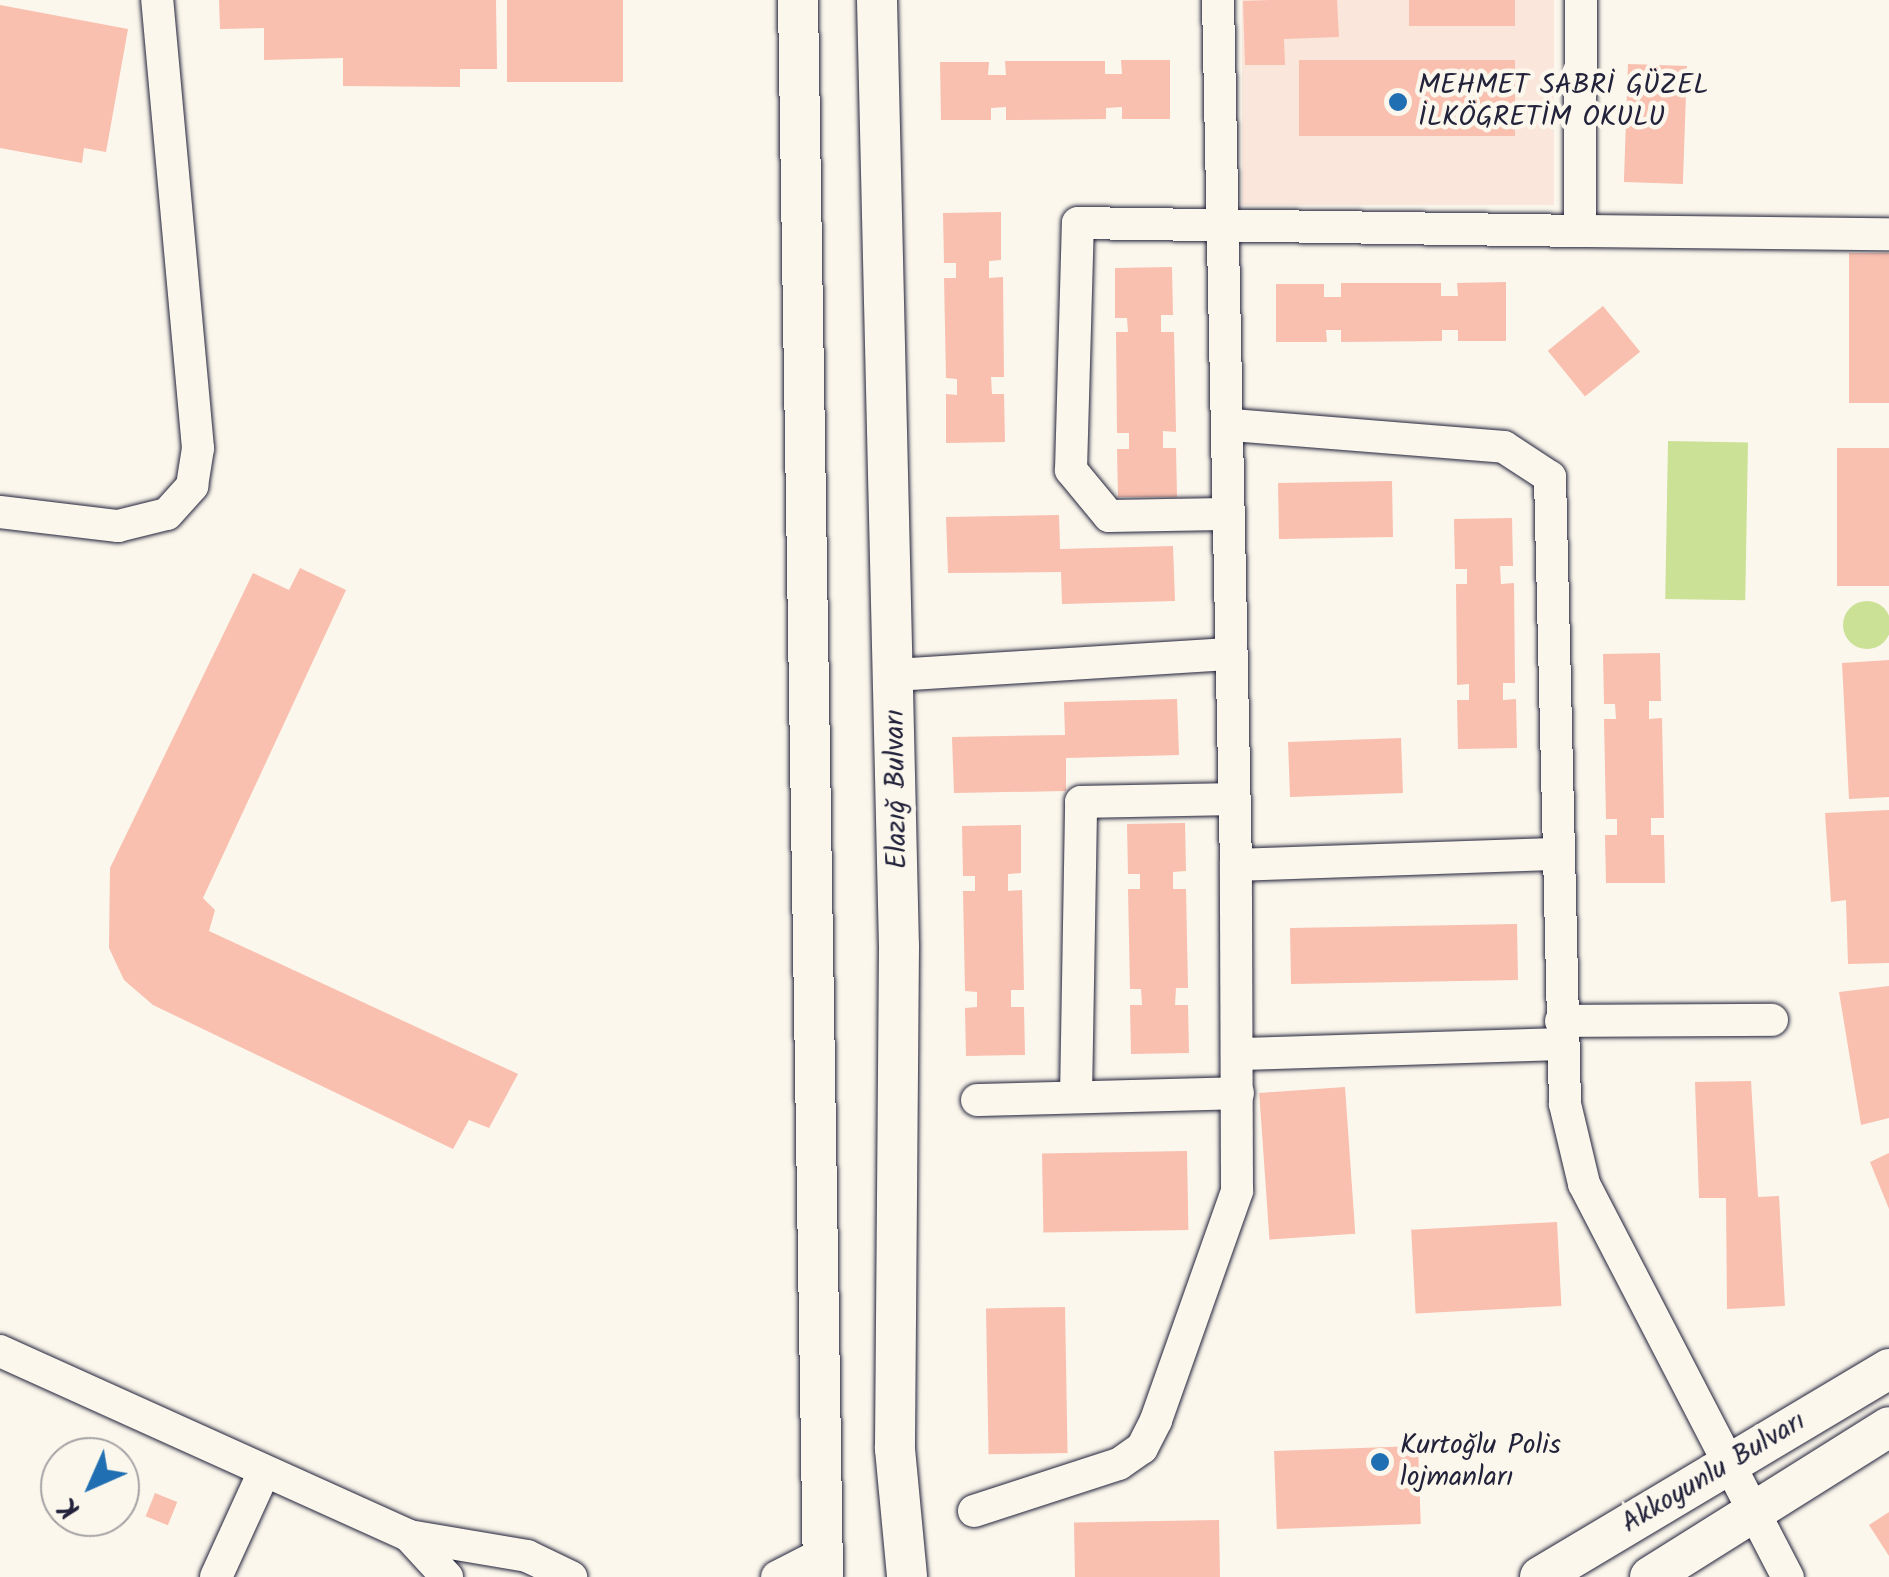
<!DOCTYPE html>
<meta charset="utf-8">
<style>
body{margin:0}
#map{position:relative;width:1889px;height:1577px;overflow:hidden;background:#fbf7ec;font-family:Kalam,sans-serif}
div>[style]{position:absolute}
.built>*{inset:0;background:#fae6da;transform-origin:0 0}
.green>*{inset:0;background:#cbe196;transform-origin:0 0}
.round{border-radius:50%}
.building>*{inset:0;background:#f9bfaf;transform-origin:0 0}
.roads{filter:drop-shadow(0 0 2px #22223b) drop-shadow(0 0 2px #22223b)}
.minor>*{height:32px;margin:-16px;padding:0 16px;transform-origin:16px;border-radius:16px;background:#fbf7ec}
.major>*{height:40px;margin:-20px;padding:0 20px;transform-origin:20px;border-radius:20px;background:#fbf7ec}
.dots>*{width:28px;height:28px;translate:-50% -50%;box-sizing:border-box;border:5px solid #fbf7ec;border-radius:50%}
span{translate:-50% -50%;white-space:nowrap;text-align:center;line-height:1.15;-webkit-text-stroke:9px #fbf7ec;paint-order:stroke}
.poi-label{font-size:28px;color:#22223b}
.left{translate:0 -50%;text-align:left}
.street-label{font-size:28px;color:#22223b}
.north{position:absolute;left:40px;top:1437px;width:100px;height:100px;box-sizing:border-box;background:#fbf7ec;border:2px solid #a4a2a5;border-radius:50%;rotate:225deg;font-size:28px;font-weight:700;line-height:40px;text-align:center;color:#22223b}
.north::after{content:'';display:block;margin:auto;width:35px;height:45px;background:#1f6fb2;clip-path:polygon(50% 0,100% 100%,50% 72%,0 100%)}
</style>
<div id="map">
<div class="built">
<div style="left:1242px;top:0;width:312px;height:205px"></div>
</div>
<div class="green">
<div style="left:1668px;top:441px;width:80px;height:158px;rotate:1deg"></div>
<div class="round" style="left:1843px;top:601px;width:48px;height:48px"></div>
</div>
<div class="building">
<div style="clip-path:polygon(219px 0,496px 0,497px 69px,460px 69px,460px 87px,343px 86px,343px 58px,264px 60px,264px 28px,220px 29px)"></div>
<div style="left:507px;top:0;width:116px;height:82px"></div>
<div style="clip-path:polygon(1271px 0,1337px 0,1339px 37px,1284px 39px,1285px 65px,1245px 65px,1243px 1px)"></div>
<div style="left:1409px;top:0;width:106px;height:26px"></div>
<div style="clip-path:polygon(0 5px,128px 29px,106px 152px,84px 148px,82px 163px,0 148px)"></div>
<div style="clip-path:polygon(1121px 60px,1170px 60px,1170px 119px,1122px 119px,1122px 107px,1106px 108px,1106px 119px,1006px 120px,1006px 107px,991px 108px,991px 120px,941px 120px,940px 62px,989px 62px,988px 75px,1006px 75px,1005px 61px,1105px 61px,1105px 74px,1122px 74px)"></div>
<div style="left:1515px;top:60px;width:76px;height:216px;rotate:90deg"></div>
<div style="left:1628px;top:64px;width:59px;height:118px;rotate:2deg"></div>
<div style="clip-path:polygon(1001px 212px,1001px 260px,989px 261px,989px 278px,1003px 277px,1004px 377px,991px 377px,992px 394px,1004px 394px,1005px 442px,946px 443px,946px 394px,957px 395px,957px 379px,946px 378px,944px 278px,956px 278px,956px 263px,944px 263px,943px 213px)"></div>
<div style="left:1889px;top:253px;width:150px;height:40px;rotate:90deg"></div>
<div style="clip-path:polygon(1172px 267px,1173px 315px,1161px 315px,1161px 332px,1174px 332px,1176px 432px,1163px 431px,1163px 448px,1176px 448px,1177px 497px,1118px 497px,1117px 449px,1129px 449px,1129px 433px,1117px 433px,1116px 332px,1128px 332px,1127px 318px,1115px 318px,1115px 268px)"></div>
<div style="clip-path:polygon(1506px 282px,1506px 341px,1458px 341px,1458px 330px,1442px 330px,1442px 341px,1341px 342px,1341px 330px,1326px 330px,1327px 342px,1276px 342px,1276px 284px,1324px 284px,1324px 297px,1341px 297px,1341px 283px,1441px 283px,1441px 296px,1458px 296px,1457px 283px)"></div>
<div style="left:1603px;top:306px;width:59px;height:71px;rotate:51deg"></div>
<div style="left:1837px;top:448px;width:52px;height:138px"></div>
<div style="left:1392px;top:481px;width:56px;height:114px;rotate:89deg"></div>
<div style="clip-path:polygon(1059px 515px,1060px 549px,1173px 546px,1175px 601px,1062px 604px,1061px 572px,948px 573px,946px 517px)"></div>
<div style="clip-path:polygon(1512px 518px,1513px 566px,1500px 566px,1501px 584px,1514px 583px,1515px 683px,1503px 683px,1503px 700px,1516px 699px,1517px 748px,1458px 749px,1457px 700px,1469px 700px,1469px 684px,1457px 685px,1456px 584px,1467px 584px,1467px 569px,1455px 569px,1454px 519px)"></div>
<div style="clip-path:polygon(300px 568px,346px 590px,203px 898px,215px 910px,209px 931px,518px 1074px,489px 1128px,469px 1120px,453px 1149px,153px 1005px,124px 980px,109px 948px,110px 868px,253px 573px,289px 590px)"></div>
<div style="clip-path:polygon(1660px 653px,1661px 701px,1649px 701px,1649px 719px,1662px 718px,1664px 818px,1651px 818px,1651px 835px,1664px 835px,1665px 883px,1606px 883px,1605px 835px,1617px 835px,1617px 819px,1606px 819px,1604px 719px,1616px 719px,1615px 704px,1604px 704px,1603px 654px)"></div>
<div style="clip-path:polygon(1889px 660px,1889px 797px,1849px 799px,1842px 663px)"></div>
<div style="clip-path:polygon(1177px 699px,1179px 755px,1066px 758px,1066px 791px,954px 793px,952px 737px,1065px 735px,1064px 702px)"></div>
<div style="left:1401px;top:738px;width:55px;height:113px;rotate:88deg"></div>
<div style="clip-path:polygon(1889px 810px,1889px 963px,1848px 964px,1846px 900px,1831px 902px,1825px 813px)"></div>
<div style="clip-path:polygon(1185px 823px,1186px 871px,1173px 872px,1173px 889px,1186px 889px,1188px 988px,1176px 988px,1175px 1005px,1188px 1005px,1189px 1053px,1131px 1054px,1130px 1005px,1142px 1005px,1141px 989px,1130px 989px,1128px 889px,1140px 889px,1140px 874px,1128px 874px,1127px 824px)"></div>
<div style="clip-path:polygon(1021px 825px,1021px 873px,1008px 874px,1008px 891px,1022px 890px,1024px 990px,1011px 990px,1011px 1007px,1024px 1007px,1025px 1055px,966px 1056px,965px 1008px,977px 1007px,977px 992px,965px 991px,963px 891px,975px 891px,975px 876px,963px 876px,962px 826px)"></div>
<div style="left:1517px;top:924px;width:56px;height:227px;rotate:89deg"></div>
<div style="clip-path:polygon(1889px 986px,1889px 1118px,1861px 1125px,1839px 992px)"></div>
<div style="clip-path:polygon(1751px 1081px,1758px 1197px,1779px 1196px,1785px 1306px,1727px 1309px,1726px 1198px,1699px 1198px,1695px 1082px)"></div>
<div style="left:1345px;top:1087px;width:147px;height:86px;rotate:86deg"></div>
<div style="left:1187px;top:1151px;width:79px;height:145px;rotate:89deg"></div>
<div style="clip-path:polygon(1889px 1153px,1889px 1209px,1870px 1162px)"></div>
<div style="left:1557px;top:1222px;width:84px;height:146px;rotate:87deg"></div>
<div style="left:1065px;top:1307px;width:146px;height:79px;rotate:89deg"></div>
<div style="left:1418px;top:1446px;width:78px;height:144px;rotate:88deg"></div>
<div style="left:155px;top:1493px;width:24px;height:25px;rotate:22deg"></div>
<div style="clip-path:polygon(1889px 1512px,1889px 1556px,1869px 1525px)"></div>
<div style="left:1219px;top:1520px;width:57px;height:145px;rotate:89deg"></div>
</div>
<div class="roads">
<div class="minor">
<div style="left:1218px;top:0;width:865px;rotate:88.81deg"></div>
<div style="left:1236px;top:865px;width:323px;rotate:-2deg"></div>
<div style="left:1580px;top:231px;width:309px;rotate:0.6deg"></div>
<div style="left:1232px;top:425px;width:273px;rotate:4.6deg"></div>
<div style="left:1504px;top:447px;width:55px;rotate:33.1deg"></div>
<div style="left:1550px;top:477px;width:627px;rotate:88.63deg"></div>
<div style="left:1565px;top:1104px;width:82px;rotate:76.6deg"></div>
<div style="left:1584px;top:1184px;width:443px;rotate:62.6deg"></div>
<div style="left:0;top:512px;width:119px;rotate:6.8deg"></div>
<div style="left:118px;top:526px;width:50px;rotate:-13.8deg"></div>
<div style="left:167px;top:514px;width:38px;rotate:-48deg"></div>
<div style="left:192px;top:486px;width:38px;rotate:-81deg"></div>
<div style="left:198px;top:448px;width:450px;rotate:-95.2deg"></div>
<div style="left:1224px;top:514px;width:115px;rotate:179deg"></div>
<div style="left:1109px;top:516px;width:60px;rotate:-129.6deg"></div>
<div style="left:1071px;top:470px;width:247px;rotate:-88.4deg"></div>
<div style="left:1078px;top:223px;width:502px;rotate:0.91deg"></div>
<div style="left:1580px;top:231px;width:231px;rotate:-89.8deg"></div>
<div style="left:895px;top:675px;width:334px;rotate:-3.6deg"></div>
<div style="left:1561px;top:1021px;width:211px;rotate:-0.3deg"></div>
<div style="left:1243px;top:1054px;width:319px;rotate:-1.8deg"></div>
<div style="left:1076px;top:1097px;width:295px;rotate:-89deg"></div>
<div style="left:1081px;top:802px;width:153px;rotate:-1.1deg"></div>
<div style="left:977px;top:1100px;width:261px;rotate:-1.5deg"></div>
<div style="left:0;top:1351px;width:449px;rotate:24.3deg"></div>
<div style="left:409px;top:1536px;width:120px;rotate:9.6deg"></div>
<div style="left:527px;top:1556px;width:49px;rotate:25.5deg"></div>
<div style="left:974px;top:1511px;width:152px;rotate:-18deg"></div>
<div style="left:1119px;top:1464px;width:28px;rotate:-35deg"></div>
<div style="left:1142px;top:1448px;width:31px;rotate:-63deg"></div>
<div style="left:1156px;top:1420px;width:243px;rotate:-70.5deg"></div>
<div style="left:1237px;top:1191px;width:326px;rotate:-90.2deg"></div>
<div style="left:409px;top:1536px;width:56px;rotate:47.2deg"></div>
<div style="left:216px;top:1577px;width:111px;rotate:-65.5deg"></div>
<div style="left:777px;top:1577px;width:51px;rotate:-27.1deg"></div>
</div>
<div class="major">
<div style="left:798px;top:0;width:1577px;rotate:89.09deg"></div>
<div style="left:877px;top:0;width:946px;rotate:88.67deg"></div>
<div style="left:899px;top:946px;width:503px;rotate:90.46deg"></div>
<div style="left:895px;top:1449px;width:129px;rotate:84.6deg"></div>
<div style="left:1540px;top:1577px;width:406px;rotate:-30.8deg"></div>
<div style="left:1650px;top:1577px;width:282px;rotate:-32.1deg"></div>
</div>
</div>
<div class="dots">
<div style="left:1398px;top:102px;background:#1f6fb2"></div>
<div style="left:1380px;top:1462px;background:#1f6fb2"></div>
</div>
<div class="poi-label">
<span class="left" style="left:1418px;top:102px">MEHMET SABRİ GÜZEL<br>İLKÖGRETİM OKULU</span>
<span class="left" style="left:1400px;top:1462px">Kurtoğlu Polis<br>lojmanları</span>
</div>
<div class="street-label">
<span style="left:897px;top:789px;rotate:-91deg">Elazığ Bulvarı</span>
<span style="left:1714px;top:1473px;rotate:-31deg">Akkoyunlu Bulvarı</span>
</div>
<div class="north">K</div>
</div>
